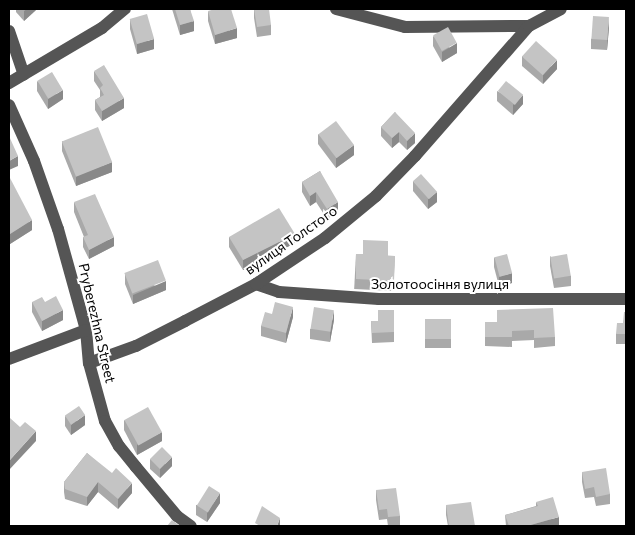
<!DOCTYPE html>
<meta charset="utf-8">
<style>
body{margin:0}
#map{position:relative;width:635px;height:535px;overflow:hidden;background:#fff;font-family:Commissioner,sans-serif}
div>[style]{position:absolute}
.minor>*{height:12px;margin:-6px;padding:0 6px;transform-origin:6px;border-radius:6px;background:#555}
.wall>*{inset:0;background:#a9a9a9;transform-origin:0 0}
.shaded-wall>*{inset:0;background:#898989}
.building>*{inset:0;background:#c4c4c4;transform-origin:0 0}
span{translate:-50% -50%;white-space:nowrap;text-align:center;line-height:1.15;-webkit-text-stroke:4px #fff;paint-order:stroke}
.street-label{font-size:14px;color:#000}
.frame{position:absolute;inset:0;border:10px solid #000;pointer-events:none}
</style>
<div id="map">
<div class="minor">
<div style="left:336px;top:9px;width:71px;rotate:14.6deg"></div>
<div style="left:405px;top:27px;width:124px;rotate:-0.5deg"></div>
<div style="left:9px;top:31px;width:46px;rotate:71.2deg"></div>
<div style="left:9px;top:83px;width:108px;rotate:-30.6deg"></div>
<div style="left:102px;top:28px;width:30px;rotate:-40deg"></div>
<div style="left:9px;top:105px;width:61px;rotate:65.9deg"></div>
<div style="left:34px;top:161px;width:72px;rotate:70.6deg"></div>
<div style="left:58px;top:229px;width:105px;rotate:74.5deg"></div>
<div style="left:86px;top:330px;width:33px;rotate:85deg"></div>
<div style="left:89px;top:363px;width:60px;rotate:74.6deg"></div>
<div style="left:105px;top:421px;width:29px;rotate:61deg"></div>
<div style="left:119px;top:446px;width:27px;rotate:51deg"></div>
<div style="left:136px;top:467px;width:64px;rotate:50.1deg"></div>
<div style="left:177px;top:516px;width:17px;rotate:36deg"></div>
<div style="left:256px;top:284px;width:24px;rotate:19deg"></div>
<div style="left:279px;top:292px;width:100px;rotate:4deg"></div>
<div style="left:379px;top:299px;width:247px"></div>
<div style="left:9px;top:359px;width:82px;rotate:-20.6deg"></div>
<div style="left:89px;top:363px;width:50px;rotate:-19.9deg"></div>
<div style="left:136px;top:346px;width:55px;rotate:-27deg"></div>
<div style="left:185px;top:321px;width:80px;rotate:-27.5deg"></div>
<div style="left:256px;top:284px;width:83px;rotate:-33.7deg"></div>
<div style="left:325px;top:238px;width:66px;rotate:-39.5deg"></div>
<div style="left:376px;top:196px;width:56px;rotate:-45.7deg"></div>
<div style="left:415px;top:156px;width:173px;rotate:-48.8deg"></div>
<div style="left:529px;top:26px;width:36px;rotate:-28deg"></div>
</div>
<div class="wall">
<div style="clip-path:polygon(16px 9px,36px 9px,36px 10px,24px 21px,16px 12px)"></div>
<div style="clip-path:polygon(172px 9px,190px 9px,194px 31px,180px 35px)"></div>
<div style="clip-path:polygon(254px 9px,271px 25px,271px 35px,257px 37px,254px 18px)"></div>
<div style="clip-path:polygon(208px 11px,237px 38px,215px 44px,208px 21px)"></div>
<div style="clip-path:polygon(130px 19px,154px 49px,137px 54px,130px 29px)"></div>
<div style="clip-path:polygon(609px 27px,607px 50px,591px 49px,591px 39px)"></div>
<div style="clip-path:polygon(433px 36px,457px 53px,442px 62px,433px 46px)"></div>
<div style="clip-path:polygon(522px 56px,557px 69px,543px 84px,522px 66px)"></div>
<div style="clip-path:polygon(94px 71px,124px 108px,102px 121px,95px 110px,95px 100px,100px 97px,100px 90px,94px 81px)"></div>
<div style="clip-path:polygon(37px 81px,63px 99px,48px 109px,37px 91px)"></div>
<div style="clip-path:polygon(497px 91px,523px 104px,513px 115px,497px 101px)"></div>
<div style="clip-path:polygon(395px 112px,415px 143px,407px 150px,399px 142px,392px 148px,381px 136px,381px 127px)"></div>
<div style="clip-path:polygon(318px 134px,354px 155px,336px 168px,318px 144px)"></div>
<div style="clip-path:polygon(62px 141px,112px 172px,76px 186px,62px 151px)"></div>
<div style="clip-path:polygon(320px 171px,338px 212px,327px 219px,316px 202px,310px 206px,302px 192px,302px 182px)"></div>
<div style="clip-path:polygon(9px 178px,32px 230px,10px 244px,9px 243px)"></div>
<div style="clip-path:polygon(413px 181px,437px 202px,428px 209px,413px 191px)"></div>
<div style="clip-path:polygon(74px 202px,114px 246px,89px 259px,83px 247px,83px 237px,84px 237px,74px 212px)"></div>
<div style="clip-path:polygon(229px 237px,295px 243px,243px 270px,229px 247px)"></div>
<div style="left:356px;top:254px;width:39px;height:35px;rotate:3deg"></div>
<div style="clip-path:polygon(550px 256px,571px 276px,571px 286px,554px 288px,550px 266px)"></div>
<div style="clip-path:polygon(494px 257px,512px 283px,499px 286px,494px 267px)"></div>
<div style="clip-path:polygon(125px 274px,166px 290px,133px 304px,125px 284px)"></div>
<div style="clip-path:polygon(32px 302px,45px 302px,63px 320px,42px 331px,32px 312px)"></div>
<div style="clip-path:polygon(394px 310px,394px 342px,372px 343px,371px 321px,378px 321px)"></div>
<div style="clip-path:polygon(497px 310px,555px 337px,555px 346px,534px 348px,534px 340px,512px 341px,512px 347px,485px 346px,485px 322px,497px 322px)"></div>
<div style="clip-path:polygon(626px 312px,626px 344px,616px 344px,616px 334px,623px 323px)"></div>
<div style="clip-path:polygon(272px 314px,293px 317px,286px 343px,261px 336px,261px 326px)"></div>
<div style="left:451px;top:319px;width:29px;height:26px;rotate:90deg"></div>
<div style="clip-path:polygon(334px 320px,330px 342px,310px 339px,310px 329px)"></div>
<div style="clip-path:polygon(65px 416px,85px 425px,71px 435px,65px 426px)"></div>
<div style="clip-path:polygon(124px 420px,162px 441px,137px 455px,124px 430px)"></div>
<div style="clip-path:polygon(87px 453px,132px 493px,118px 509px,98px 492px,87px 506px,65px 499px,64px 492px,64px 482px)"></div>
<div style="clip-path:polygon(150px 459px,172px 466px,160px 478px,150px 469px)"></div>
<div style="clip-path:polygon(582px 472px,610px 494px,610px 504px,596px 506px,594px 497px,585px 498px,582px 482px)"></div>
<div style="clip-path:polygon(376px 490px,400px 516px,400px 525px,388px 526px,387px 519px,379px 520px,376px 500px)"></div>
<div style="clip-path:polygon(536px 502px,559px 526px,506px 526px,505px 515px,536px 506px)"></div>
<div style="clip-path:polygon(220px 503px,207px 522px,196px 515px,196px 505px)"></div>
<div style="clip-path:polygon(446px 505px,475px 526px,448px 526px,446px 515px)"></div>
</div>
<div class="shaded-wall">
<div style="clip-path:polygon(27px 9px,36px 9px,36px 10px,24px 21px,24px 11px)"></div>
<div style="clip-path:polygon(609px 17px,609px 27px,607px 50px,607px 40px)"></div>
<div style="clip-path:polygon(194px 21px,194px 31px,180px 35px,180px 25px)"></div>
<div style="clip-path:polygon(237px 28px,237px 38px,215px 44px,215px 35px)"></div>
<div style="clip-path:polygon(154px 39px,154px 49px,137px 54px,137px 44px)"></div>
<div style="clip-path:polygon(457px 43px,457px 53px,442px 62px,442px 52px)"></div>
<div style="clip-path:polygon(557px 60px,557px 69px,543px 84px,543px 75px)"></div>
<div style="clip-path:polygon(63px 90px,63px 99px,48px 109px,48px 99px)"></div>
<div style="clip-path:polygon(523px 95px,523px 104px,513px 115px,513px 105px)"></div>
<div style="clip-path:polygon(124px 98px,124px 108px,102px 121px,102px 111px)"></div>
<div style="clip-path:polygon(399px 132px,399px 142px,392px 148px,392px 138px)"></div>
<div style="clip-path:polygon(415px 133px,415px 143px,407px 150px,407px 141px)"></div>
<div style="clip-path:polygon(354px 145px,354px 155px,336px 168px,336px 158px)"></div>
<div style="clip-path:polygon(18px 156px,18px 166px,9px 170px,9px 161px)"></div>
<div style="clip-path:polygon(112px 162px,112px 172px,76px 186px,76px 176px)"></div>
<div style="clip-path:polygon(316px 192px,316px 202px,310px 206px,310px 196px)"></div>
<div style="clip-path:polygon(437px 192px,437px 202px,428px 209px,428px 199px)"></div>
<div style="clip-path:polygon(338px 202px,338px 212px,327px 219px,327px 209px)"></div>
<div style="clip-path:polygon(32px 220px,32px 230px,10px 244px,10px 234px)"></div>
<div style="clip-path:polygon(295px 234px,295px 243px,243px 270px,243px 260px)"></div>
<div style="clip-path:polygon(114px 237px,114px 246px,89px 259px,89px 250px)"></div>
<div style="clip-path:polygon(512px 273px,512px 283px,499px 286px,499px 277px)"></div>
<div style="clip-path:polygon(166px 281px,166px 290px,133px 304px,133px 295px)"></div>
<div style="clip-path:polygon(293px 307px,293px 317px,286px 343px,286px 333px)"></div>
<div style="clip-path:polygon(63px 310px,63px 320px,42px 331px,42px 321px)"></div>
<div style="clip-path:polygon(334px 310px,334px 320px,330px 342px,330px 333px)"></div>
<div style="clip-path:polygon(85px 415px,85px 425px,71px 435px,71px 425px)"></div>
<div style="clip-path:polygon(36px 431px,36px 441px,9px 470px,9px 461px)"></div>
<div style="clip-path:polygon(162px 432px,162px 441px,137px 455px,137px 445px)"></div>
<div style="clip-path:polygon(172px 457px,172px 466px,160px 478px,160px 469px)"></div>
<div style="clip-path:polygon(98px 482px,98px 492px,87px 506px,87px 497px)"></div>
<div style="clip-path:polygon(132px 483px,132px 493px,118px 509px,118px 499px)"></div>
<div style="clip-path:polygon(220px 493px,220px 503px,207px 522px,207px 513px)"></div>
<div style="clip-path:polygon(559px 517px,559px 526px,527px 526px)"></div>
<div style="clip-path:polygon(280px 518px,280px 526px,277px 526px)"></div>
</div>
<div class="building">
<div style="clip-path:polygon(175px 9px,190px 9px,194px 21px,180px 25px)"></div>
<div style="clip-path:polygon(215px 9px,231px 9px,237px 28px,215px 35px,208px 11px)"></div>
<div style="clip-path:polygon(254px 9px,269px 9px,271px 25px,257px 27px)"></div>
<div style="left:147px;top:14px;width:26px;height:18px;rotate:74deg"></div>
<div style="left:593px;top:16px;width:16px;height:23px;rotate:4deg"></div>
<div style="left:448px;top:27px;width:18px;height:17px;rotate:61deg"></div>
<div style="left:536px;top:41px;width:28px;height:21px;rotate:42deg"></div>
<div style="clip-path:polygon(104px 65px,124px 98px,102px 111px,95px 100px,104px 95px,100px 88px,103px 85px,94px 71px)"></div>
<div style="left:52px;top:72px;width:21px;height:17px;rotate:59deg"></div>
<div style="left:506px;top:81px;width:22px;height:13px;rotate:39deg"></div>
<div style="clip-path:polygon(395px 112px,415px 133px,407px 141px,399px 132px,392px 138px,381px 127px)"></div>
<div style="left:336px;top:121px;width:30px;height:22px;rotate:53deg"></div>
<div style="left:98px;top:127px;width:38px;height:39px;rotate:68deg"></div>
<div style="clip-path:polygon(9px 136px,18px 156px,9px 161px)"></div>
<div style="clip-path:polygon(320px 171px,338px 202px,327px 209px,316px 192px,310px 196px,302px 182px)"></div>
<div style="left:421px;top:174px;width:24px;height:11px;rotate:48deg"></div>
<div style="clip-path:polygon(9px 178px,10px 178px,32px 220px,10px 234px,9px 233px)"></div>
<div style="clip-path:polygon(95px 194px,114px 237px,89px 250px,83px 237px,88px 235px,74px 202px)"></div>
<div style="clip-path:polygon(279px 208px,295px 234px,243px 260px,229px 237px)"></div>
<div style="clip-path:polygon(363px 240px,388px 241px,388px 256px,395px 256px,394px 281px,356px 279px,356px 254px,363px 254px)"></div>
<div style="left:507px;top:254px;width:20px;height:13px;rotate:75deg"></div>
<div style="left:567px;top:254px;width:22px;height:17px;rotate:80deg"></div>
<div style="left:158px;top:260px;width:22px;height:36px;rotate:69deg"></div>
<div style="clip-path:polygon(56px 296px,63px 310px,42px 321px,32px 302px,42px 297px,45px 302px)"></div>
<div style="clip-path:polygon(275px 302px,293px 307px,286px 333px,261px 326px,265px 312px,272px 314px)"></div>
<div style="left:314px;top:307px;width:20px;height:22px;rotate:9deg"></div>
<div style="clip-path:polygon(553px 308px,555px 337px,534px 338px,534px 330px,512px 331px,512px 337px,485px 337px,485px 322px,497px 322px,497px 310px)"></div>
<div style="clip-path:polygon(378px 310px,394px 310px,394px 332px,372px 333px,371px 321px,378px 321px)"></div>
<div style="clip-path:polygon(624px 312px,626px 312px,626px 334px,616px 334px,617px 323px,623px 323px)"></div>
<div style="left:451px;top:319px;width:20px;height:26px;rotate:90deg"></div>
<div style="left:79px;top:406px;width:11px;height:17px;rotate:56deg"></div>
<div style="left:148px;top:407px;width:29px;height:27px;rotate:61deg"></div>
<div style="clip-path:polygon(10px 418px,20px 427px,25px 422px,36px 431px,9px 461px,9px 420px)"></div>
<div style="left:162px;top:447px;width:14px;height:17px;rotate:45deg"></div>
<div style="clip-path:polygon(87px 453px,112px 473px,116px 468px,132px 483px,118px 499px,98px 482px,87px 497px,65px 489px,64px 482px)"></div>
<div style="clip-path:polygon(606px 468px,610px 494px,596px 497px,594px 487px,585px 489px,582px 472px)"></div>
<div style="left:209px;top:486px;width:13px;height:23px;rotate:32deg"></div>
<div style="clip-path:polygon(396px 488px,400px 516px,388px 517px,387px 509px,379px 510px,376px 490px)"></div>
<div style="clip-path:polygon(553px 497px,559px 517px,527px 526px,509px 526px,505px 515px,538px 506px,536px 502px)"></div>
<div style="clip-path:polygon(471px 502px,475px 526px,449px 526px,446px 505px)"></div>
<div style="clip-path:polygon(262px 506px,280px 518px,277px 526px,260px 526px,255px 523px)"></div>
<div style="clip-path:polygon(172px 520px,180px 526px,167px 526px)"></div>
</div>
<div class="street-label">
<span style="left:291px;top:240px;rotate:-35deg">вулиця Толстого</span>
<span style="left:440px;top:284px">Золотоосіння вулиця</span>
<span style="left:97px;top:323px;rotate:77deg">Pryberezhna Street</span>
</div>
<div class="frame"></div>
</div>
